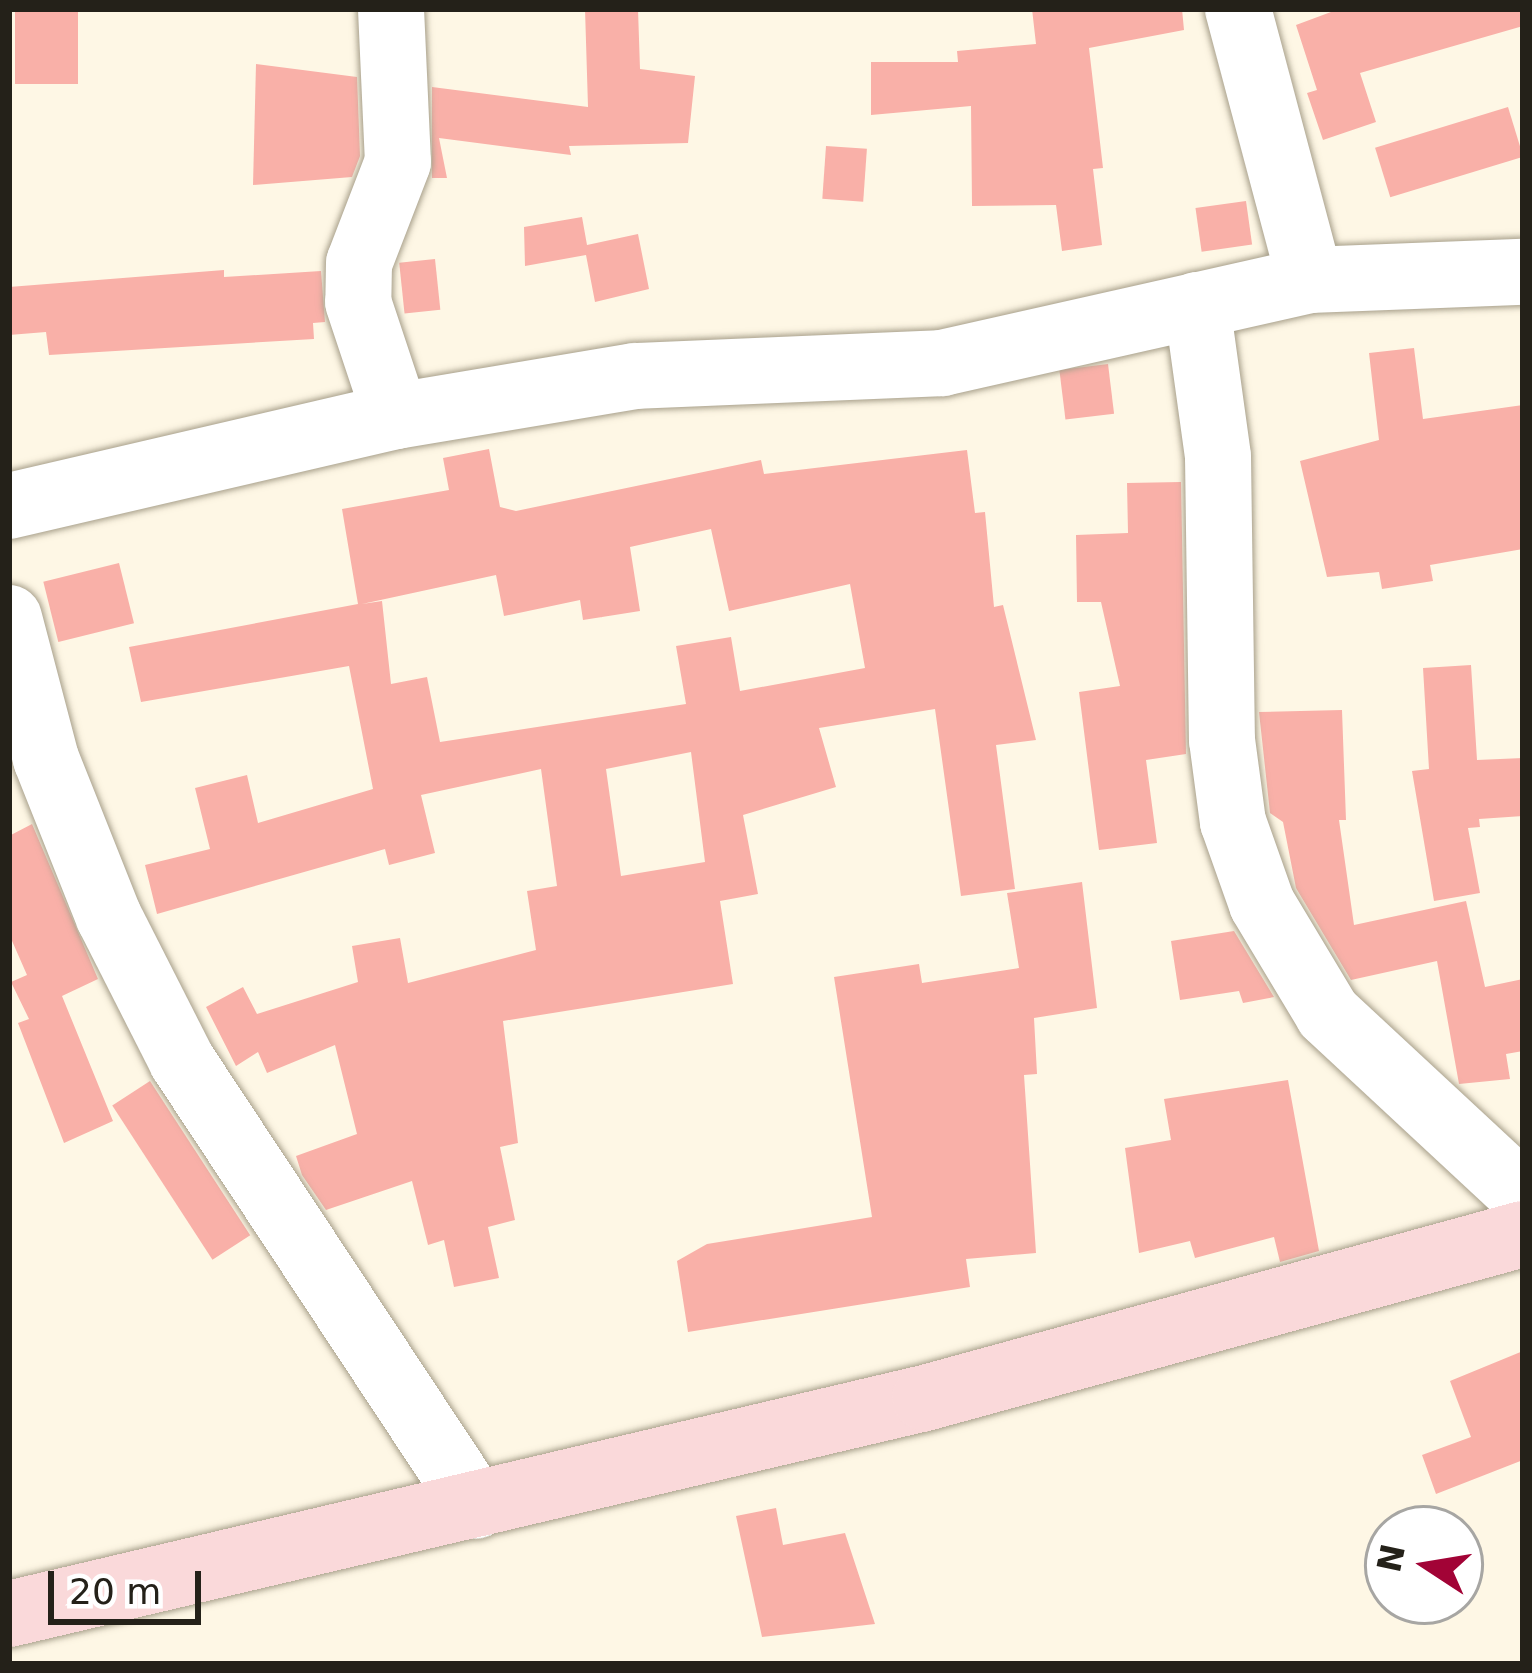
<!DOCTYPE html>
<style>
body{margin:0}
#map{position:relative;width:1532px;height:1673px;overflow:hidden;background:#fef7e5;font-family:"DejaVu Sans",sans-serif}
div>[style]{position:absolute}
.building>*{inset:0;background:#f9b0a8;transform-origin:0 0}
.roads{filter:drop-shadow(0 0 3px #a8a08b) drop-shadow(0 0 3px #a8a08b)}
.minor>*{height:66px;margin:-33px;padding:0 33px;transform-origin:33px;border-radius:33px;background:#fff}
.major>*{height:66px;margin:-33px;padding:0 33px;transform-origin:33px;border-radius:33px;background:#fad9da}
span{translate:-50% -50%;white-space:nowrap;text-align:center;line-height:1.15;-webkit-text-stroke:12px #fff;paint-order:stroke}
.frame{position:absolute;inset:0;border:12px solid #242119;pointer-events:none}
.north{position:absolute;left:1364px;top:1505px;width:120px;height:120px;box-sizing:border-box;background:#fff;border:3px solid #a7a6a3;border-radius:50%;rotate:282deg;font-size:33px;font-weight:700;line-height:48px;text-align:center;color:#242119}
.north::after{content:'';display:block;margin:auto;width:42px;height:54px;background:#a20336;clip-path:polygon(50% 0,100% 100%,50% 72%,0 100%)}
.scale{position:absolute;left:48px;top:1571px;width:153px;height:54px;box-sizing:border-box;border:6px solid #242119;border-top:0;padding-left:15px;font-size:36px;line-height:42px;white-space:nowrap;color:#242119;-webkit-text-stroke:9px #fff;paint-order:stroke}
</style>
<div id="map">
<div class="building">
<div style="left:15px;top:9px;width:63px;height:75px"></div>
<div style="clip-path:polygon(585px 9px,638px 9px,640px 69px,695px 76px,688px 143px,569px 146px,571px 155px,439px 138px,447px 178px,432px 178px,432px 87px,588px 107px)"></div>
<div style="clip-path:polygon(1032px 9px,1182px 9px,1184px 30px,1089px 48px,1103px 168px,1093px 169px,1102px 245px,1062px 251px,1056px 205px,972px 206px,971px 106px,871px 115px,871px 62px,958px 62px,957px 51px,1036px 44px)"></div>
<div style="clip-path:polygon(1339px 9px,1523px 9px,1523px 26px,1360px 73px,1376px 122px,1323px 140px,1307px 93px,1317px 90px,1296px 25px)"></div>
<div style="clip-path:polygon(256px 64px,357px 77px,360px 156px,352px 177px,253px 185px)"></div>
<div style="left:1508px;top:107px;width:52px;height:139px;rotate:73deg"></div>
<div style="left:826px;top:146px;width:41px;height:53px;rotate:4deg"></div>
<div style="left:1246px;top:201px;width:44px;height:51px;rotate:82deg"></div>
<div style="clip-path:polygon(582px 217px,587px 245px,638px 234px,649px 289px,595px 302px,586px 255px,525px 266px,524px 227px)"></div>
<div style="left:435px;top:259px;width:51px;height:36px;rotate:84deg"></div>
<div style="clip-path:polygon(224px 270px,224px 277px,321px 271px,325px 322px,313px 323px,314px 339px,49px 355px,46px 332px,9px 335px,9px 287px)"></div>
<div style="clip-path:polygon(1414px 348px,1423px 419px,1523px 405px,1523px 549px,1430px 565px,1433px 581px,1382px 589px,1379px 572px,1327px 577px,1300px 461px,1379px 440px,1369px 353px)"></div>
<div style="left:1108px;top:364px;width:50px;height:49px;rotate:83deg"></div>
<div style="clip-path:polygon(evenodd,489px 449px,500px 507px,516px 511px,761px 460px,764px 474px,967px 450px,975px 513px,985px 512px,994px 607px,1003px 605px,1036px 740px,996px 745px,1015px 889px,961px 896px,935px 709px,819px 728px,836px 787px,743px 815px,758px 894px,720px 901px,733px 984px,503px 1021px,518px 1143px,500px 1147px,515px 1220px,488px 1227px,499px 1278px,454px 1287px,444px 1240px,428px 1245px,412px 1181px,326px 1210px,302px 1175px,296px 1156px,357px 1134px,335px 1045px,267px 1073px,258px 1052px,236px 1066px,206px 1007px,243px 987px,257px 1014px,358px 982px,352px 946px,400px 938px,408px 983px,536px 950px,527px 891px,557px 886px,541px 769px,421px 795px,435px 853px,389px 865px,385px 849px,157px 914px,145px 865px,210px 849px,195px 788px,247px 775px,258px 823px,373px 789px,349px 666px,141px 702px,129px 647px,358px 604px,342px 509px,449px 490px,443px 458px,489px 449px,711px 529px,729px 611px,850px 584px,865px 668px,740px 691px,731px 637px,676px 646px,686px 704px,440px 742px,427px 677px,391px 684px,382px 601px,362px 604px,496px 575px,504px 616px,580px 600px,583px 620px,640px 611px,630px 547px,711px 529px,489px 449px,691px 752px,705px 862px,621px 876px,606px 769px,691px 752px)"></div>
<div style="clip-path:polygon(1181px 482px,1186px 754px,1146px 760px,1157px 843px,1099px 850px,1079px 692px,1120px 686px,1101px 602px,1077px 602px,1076px 535px,1128px 533px,1127px 483px)"></div>
<div style="left:119px;top:563px;width:62px;height:78px;rotate:76deg"></div>
<div style="clip-path:polygon(1471px 665px,1477px 760px,1523px 758px,1523px 816px,1479px 819px,1480px 827px,1468px 828px,1480px 893px,1434px 901px,1412px 771px,1429px 769px,1423px 668px)"></div>
<div style="clip-path:polygon(1342px 710px,1346px 820px,1339px 820px,1354px 925px,1466px 901px,1485px 987px,1523px 979px,1523px 1051px,1506px 1054px,1510px 1079px,1459px 1084px,1437px 961px,1351px 980px,1296px 888px,1283px 822px,1270px 813px,1259px 712px)"></div>
<div style="clip-path:polygon(32px 824px,98px 979px,62px 996px,113px 1121px,64px 1143px,18px 1023px,29px 1019px,11px 982px,27px 975px,9px 934px,9px 836px)"></div>
<div style="clip-path:polygon(1082px 882px,1097px 1008px,1034px 1018px,1037px 1074px,1024px 1075px,1036px 1253px,966px 1259px,970px 1287px,688px 1332px,677px 1261px,707px 1244px,872px 1217px,834px 977px,919px 964px,922px 983px,1019px 968px,1007px 893px)"></div>
<div style="clip-path:polygon(1234px 931px,1274px 997px,1243px 1003px,1239px 991px,1180px 1000px,1171px 941px)"></div>
<div style="clip-path:polygon(1288px 1080px,1319px 1251px,1280px 1262px,1274px 1237px,1195px 1258px,1190px 1241px,1139px 1253px,1125px 1148px,1171px 1140px,1164px 1099px)"></div>
<div style="left:150px;top:1081px;width:184px;height:45px;rotate:57deg"></div>
<div style="clip-path:polygon(1523px 1351px,1523px 1460px,1436px 1494px,1422px 1455px,1471px 1437px,1450px 1381px)"></div>
<div style="clip-path:polygon(776px 1508px,783px 1545px,845px 1533px,875px 1624px,762px 1637px,736px 1516px)"></div>
</div>
<div class="roads">
<div class="minor">
<div style="left:391px;top:9px;width:153px;rotate:87.4deg"></div>
<div style="left:398px;top:162px;width:108px;rotate:111.1deg"></div>
<div style="left:359px;top:263px;width:39px;rotate:91deg"></div>
<div style="left:358px;top:302px;width:120px;rotate:71.6deg"></div>
<div style="left:1238px;top:9px;width:280px;rotate:75.1deg"></div>
<div style="left:1197px;top:305px;width:153px;rotate:82.1deg"></div>
<div style="left:1218px;top:457px;width:283px;rotate:89.2deg"></div>
<div style="left:1222px;top:740px;width:83px;rotate:82.4deg"></div>
<div style="left:1233px;top:822px;width:87px;rotate:70.5deg"></div>
<div style="left:1262px;top:904px;width:128px;rotate:59deg"></div>
<div style="left:1328px;top:1014px;width:266px;rotate:42.9deg"></div>
<div style="left:9px;top:506px;width:397px;rotate:-13.1deg"></div>
<div style="left:396px;top:416px;width:242px;rotate:-9.5deg"></div>
<div style="left:635px;top:376px;width:307px;rotate:-2.4deg"></div>
<div style="left:942px;top:363px;width:377px;rotate:-12.7deg"></div>
<div style="left:1310px;top:280px;width:213px;rotate:-2.2deg"></div>
<div style="left:9px;top:618px;width:146px;rotate:75.3deg"></div>
<div style="left:46px;top:759px;width:170px;rotate:68.3deg"></div>
<div style="left:109px;top:917px;width:161px;rotate:63.1deg"></div>
<div style="left:182px;top:1061px;width:533px;rotate:56.55deg"></div>
</div>
<div class="major">
<div style="left:9px;top:1614px;width:941px;rotate:-13.27deg"></div>
<div style="left:925px;top:1398px;width:620px;rotate:-15.34deg"></div>
</div>
</div>
<div class="frame"></div>
<div class="north">N</div>
<div class="scale">20 m</div>
</div>
